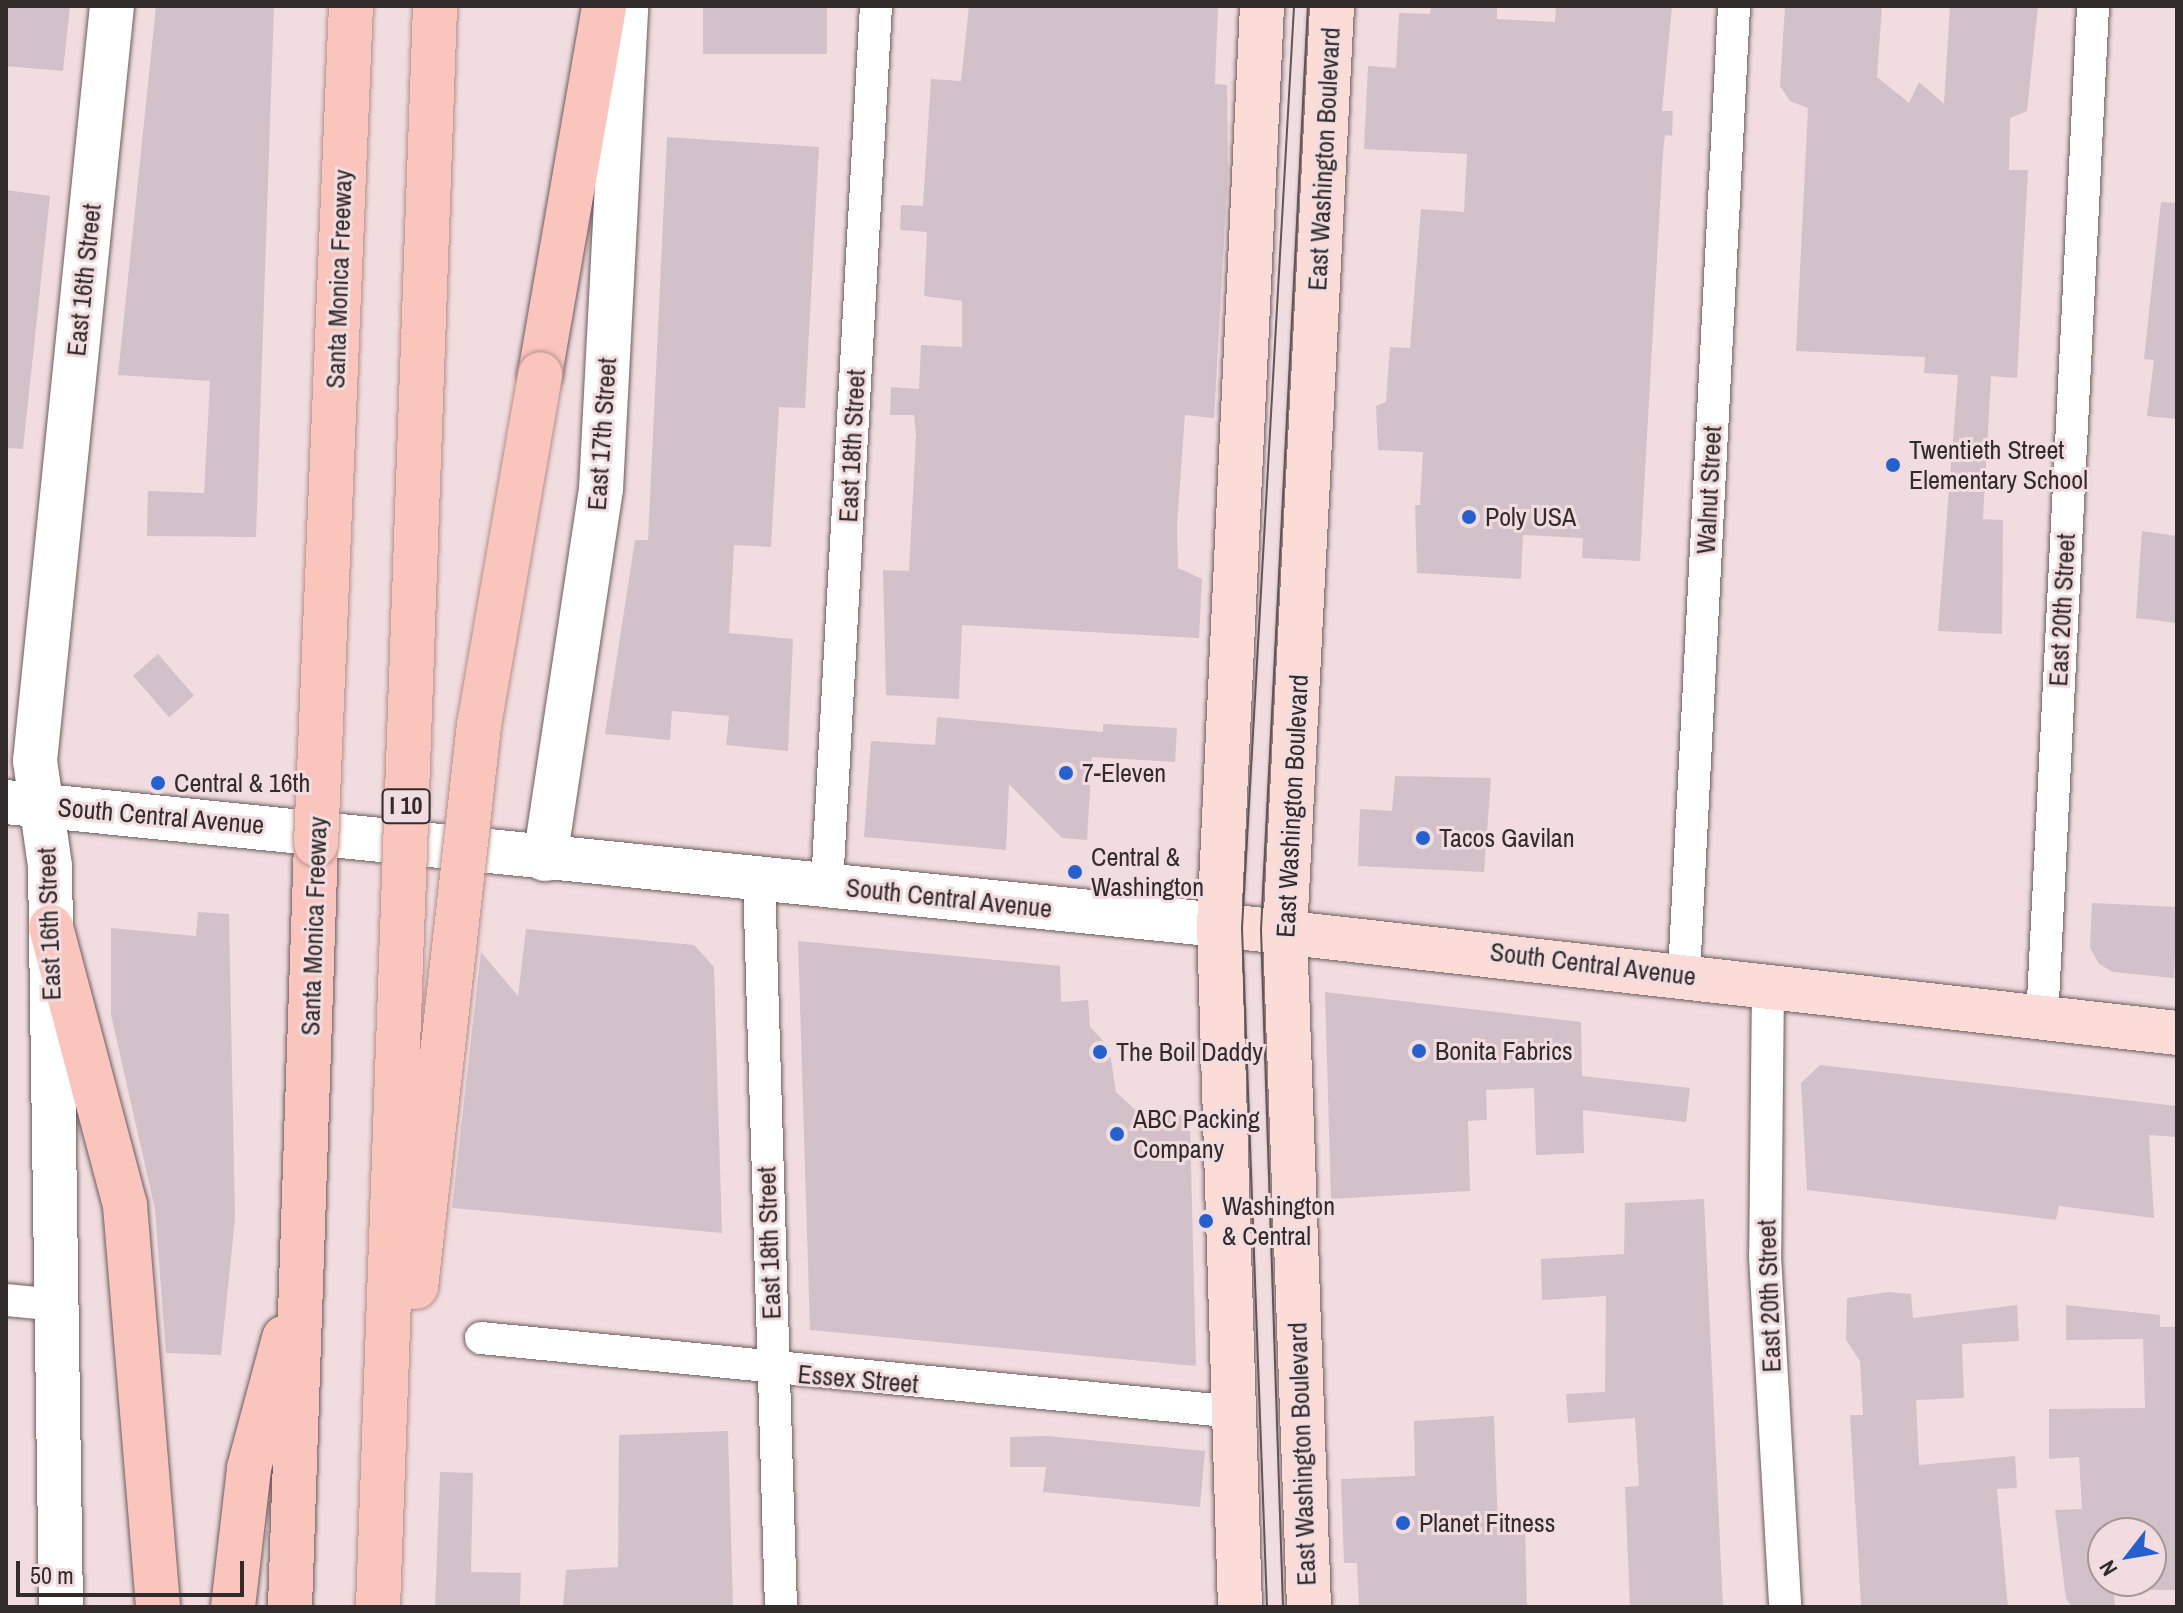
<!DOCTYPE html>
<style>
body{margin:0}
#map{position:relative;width:2183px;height:1613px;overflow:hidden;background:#f1dddf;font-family:"Archivo Narrow",sans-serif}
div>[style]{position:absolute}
.building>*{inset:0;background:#d2c1c9;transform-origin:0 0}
.roads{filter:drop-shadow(0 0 2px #6d5c5e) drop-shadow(0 0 2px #6d5c5e)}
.minor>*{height:32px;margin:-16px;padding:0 16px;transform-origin:16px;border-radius:16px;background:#fff}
.secondary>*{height:44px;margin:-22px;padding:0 22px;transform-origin:22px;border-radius:22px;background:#fff}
.primary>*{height:44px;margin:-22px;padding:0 22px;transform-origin:22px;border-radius:22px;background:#fcdcd7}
.motorway>*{height:44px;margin:-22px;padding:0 22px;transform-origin:22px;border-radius:22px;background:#fac5bc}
.tram>*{height:2px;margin:-1px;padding:0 1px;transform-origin:1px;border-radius:1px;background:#605557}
.bridges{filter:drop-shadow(0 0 2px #b48f8a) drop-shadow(0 0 2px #b48f8a)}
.motorway-bridge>*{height:44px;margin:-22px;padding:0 22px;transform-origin:22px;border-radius:22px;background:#fac5bc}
.dots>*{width:22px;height:22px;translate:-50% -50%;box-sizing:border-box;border:4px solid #f1dddf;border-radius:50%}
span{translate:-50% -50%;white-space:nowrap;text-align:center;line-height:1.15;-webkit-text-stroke:6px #f1dddf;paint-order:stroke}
.shield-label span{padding:2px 6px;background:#f1dddf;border:2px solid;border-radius:6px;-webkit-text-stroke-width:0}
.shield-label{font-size:24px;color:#322b2c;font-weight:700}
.street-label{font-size:26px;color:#322b2c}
.poi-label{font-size:26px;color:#322b2c}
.left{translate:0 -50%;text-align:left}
.frame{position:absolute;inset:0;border:8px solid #322b2c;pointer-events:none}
.north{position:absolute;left:2087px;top:1517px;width:80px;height:80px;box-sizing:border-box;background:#f1dddf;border:2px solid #a59697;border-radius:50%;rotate:239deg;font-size:22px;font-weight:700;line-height:32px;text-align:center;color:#322b2c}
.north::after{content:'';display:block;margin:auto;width:28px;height:36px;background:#2561ce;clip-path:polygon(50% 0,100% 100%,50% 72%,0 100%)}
.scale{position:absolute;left:16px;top:1561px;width:228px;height:36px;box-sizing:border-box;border:4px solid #322b2c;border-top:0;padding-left:10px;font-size:24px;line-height:28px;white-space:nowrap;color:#322b2c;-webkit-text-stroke:6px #f1dddf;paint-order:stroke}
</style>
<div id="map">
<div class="building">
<div style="clip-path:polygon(6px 6px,70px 6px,63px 71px,6px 66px)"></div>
<div style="clip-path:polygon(156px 6px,274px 6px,256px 537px,147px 536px,148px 491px,204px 493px,210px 381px,118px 375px)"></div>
<div style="left:703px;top:6px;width:124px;height:48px"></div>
<div style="clip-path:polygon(969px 6px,1218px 6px,1215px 84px,1227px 85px,1228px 170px,1214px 418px,1185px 415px,1177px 525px,1178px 568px,1202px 579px,1199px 638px,962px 625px,959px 699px,886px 695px,883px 570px,909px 571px,916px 436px,914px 415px,890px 415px,891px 387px,919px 389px,921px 345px,962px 347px,962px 301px,924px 296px,927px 232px,900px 230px,901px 205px,923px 206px,931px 79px,961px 81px)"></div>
<div style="clip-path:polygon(1431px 6px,1497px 6px,1497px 19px,1555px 22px,1556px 6px,1672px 6px,1662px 111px,1673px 111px,1672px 136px,1665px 135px,1663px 152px,1640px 561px,1582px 558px,1583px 538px,1523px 535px,1521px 579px,1417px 573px,1415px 505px,1420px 505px,1423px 452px,1378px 450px,1376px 406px,1386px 402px,1390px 347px,1410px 348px,1421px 209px,1464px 212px,1467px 154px,1364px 149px,1368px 66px,1396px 68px,1399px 13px,1430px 14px)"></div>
<div style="clip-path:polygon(1785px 6px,1882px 6px,1877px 77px,1909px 103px,1919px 82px,1944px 104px,1950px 6px,2038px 6px,2027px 111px,2010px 118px,2009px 170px,2028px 170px,2017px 378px,1991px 376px,1983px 519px,2003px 520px,2002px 634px,1938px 631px,1958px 375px,1924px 373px,1925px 357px,1796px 351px,1808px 108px,1790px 101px,1780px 86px)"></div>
<div style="clip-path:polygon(667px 137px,819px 147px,805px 408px,779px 407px,771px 547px,734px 545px,729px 633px,793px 639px,788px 751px,726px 745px,729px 716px,672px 711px,670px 740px,605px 734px,635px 540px,648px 540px)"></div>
<div style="clip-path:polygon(6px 190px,50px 196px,23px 449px,6px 448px)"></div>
<div style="clip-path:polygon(2161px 202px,2177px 203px,2177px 419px,2147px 416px,2154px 360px,2144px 359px)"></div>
<div style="clip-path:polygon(2142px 531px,2177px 536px,2177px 623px,2136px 618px)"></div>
<div style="left:158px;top:654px;width:55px;height:33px;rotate:49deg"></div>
<div style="clip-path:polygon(937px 717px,1103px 732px,1103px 724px,1177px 728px,1175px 762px,1092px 757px,1087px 840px,1062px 838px,1009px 784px,1006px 850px,864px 837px,871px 741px,935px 745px)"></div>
<div style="clip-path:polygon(1395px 776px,1491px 778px,1484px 872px,1358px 866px,1360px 809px,1392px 811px)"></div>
<div style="clip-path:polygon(2092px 903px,2177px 907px,2174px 978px,2113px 972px,2099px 964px,2090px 948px)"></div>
<div style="clip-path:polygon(198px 912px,229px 914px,235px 1219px,221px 1355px,166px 1353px,155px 1209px,111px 1015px,111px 928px,196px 936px)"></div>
<div style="clip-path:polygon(526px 929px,694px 945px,714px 967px,722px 1233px,452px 1208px,481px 952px,518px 996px)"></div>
<div style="clip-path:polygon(798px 941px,1060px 966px,1061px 1002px,1088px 1000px,1090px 1027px,1109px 1047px,1116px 1092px,1141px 1115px,1186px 1115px,1190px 1125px,1196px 1366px,810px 1330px)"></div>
<div style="clip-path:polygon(1325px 992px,1581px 1022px,1582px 1076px,1690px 1088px,1686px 1122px,1583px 1110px,1584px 1153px,1536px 1155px,1534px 1088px,1486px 1090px,1487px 1120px,1468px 1121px,1470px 1191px,1331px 1199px)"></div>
<div style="clip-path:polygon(1820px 1065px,2177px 1106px,2177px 1137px,2149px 1135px,2154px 1218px,2059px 1206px,2056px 1220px,1807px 1190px,1801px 1083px)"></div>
<div style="clip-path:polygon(1704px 1199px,1723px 1607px,1630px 1607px,1625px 1487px,1639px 1486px,1635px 1418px,1568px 1423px,1566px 1394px,1605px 1392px,1606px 1296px,1542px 1300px,1541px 1259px,1624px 1254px,1625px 1203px)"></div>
<div style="clip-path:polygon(1889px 1292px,1911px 1294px,1913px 1318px,2017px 1305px,2019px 1341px,1962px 1344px,1964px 1398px,1916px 1400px,1919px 1465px,2015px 1456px,2017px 1488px,1997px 1489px,2008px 1607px,1861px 1606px,1850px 1415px,1863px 1415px,1860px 1361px,1846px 1340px,1847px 1298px)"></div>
<div style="clip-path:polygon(2066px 1305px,2160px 1315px,2160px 1327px,2177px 1327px,2177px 1590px,2151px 1590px,2151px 1533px,2103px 1533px,2103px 1581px,2113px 1581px,2115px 1607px,2072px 1607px,2066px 1599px,2055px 1510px,2082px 1509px,2079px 1457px,2049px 1459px,2049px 1409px,2145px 1408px,2143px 1339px,2066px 1340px)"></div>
<div style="clip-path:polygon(1494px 1416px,1498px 1527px,1525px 1526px,1527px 1607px,1359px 1607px,1357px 1563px,1344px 1563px,1341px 1479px,1415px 1476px,1414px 1421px)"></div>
<div style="clip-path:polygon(728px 1431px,733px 1607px,563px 1607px,566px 1570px,618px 1567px,619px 1435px)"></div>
<div style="clip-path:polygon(1047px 1436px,1205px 1451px,1200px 1507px,1043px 1492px,1046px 1467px,1010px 1467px,1010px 1437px)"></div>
<div style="clip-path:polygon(440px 1472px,473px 1473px,471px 1572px,521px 1573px,520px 1607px,435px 1607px)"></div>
</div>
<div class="roads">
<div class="minor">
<div style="left:759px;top:879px;width:728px;rotate:88.27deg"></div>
<div style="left:827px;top:885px;width:880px;rotate:-86.81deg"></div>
<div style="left:1684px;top:974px;width:969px;rotate:-87.04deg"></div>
<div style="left:1768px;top:985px;width:271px;rotate:90.6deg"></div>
<div style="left:1765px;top:1256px;width:352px;rotate:86.7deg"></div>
<div style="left:2042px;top:1021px;width:1016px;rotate:-87.12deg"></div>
<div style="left:6px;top:1300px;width:51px;rotate:5.6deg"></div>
<div style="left:481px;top:1338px;width:759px;rotate:5.6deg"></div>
</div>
<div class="secondary">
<div style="left:6px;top:802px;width:1219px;rotate:5.79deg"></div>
<div style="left:545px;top:859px;width:374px;rotate:-81.4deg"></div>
<div style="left:601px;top:489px;width:484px;rotate:-87deg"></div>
<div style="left:61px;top:1607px;width:741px;rotate:-90.85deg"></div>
<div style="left:50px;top:866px;width:106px;rotate:-98.1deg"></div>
<div style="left:35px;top:761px;width:759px;rotate:-84.18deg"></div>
</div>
<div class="primary">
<div style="left:1219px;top:925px;width:964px;rotate:6.43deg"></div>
<div style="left:1240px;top:1607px;width:682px;rotate:-91.76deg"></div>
<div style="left:1219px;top:925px;width:920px;rotate:-87.32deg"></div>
<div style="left:1309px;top:1607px;width:675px;rotate:-92.04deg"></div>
<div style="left:1285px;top:932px;width:927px;rotate:-87.09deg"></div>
</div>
<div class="motorway">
<div style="left:540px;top:374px;width:374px;rotate:-80.1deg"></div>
<div style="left:51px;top:927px;width:288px;rotate:75.1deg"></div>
<div style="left:125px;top:1205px;width:403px;rotate:85.3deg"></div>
<div style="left:233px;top:1607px;width:140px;rotate:-83.4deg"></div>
<div style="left:249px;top:1468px;width:135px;rotate:-74.9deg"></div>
<div style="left:290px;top:1607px;width:763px;rotate:-88.05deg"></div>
</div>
</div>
<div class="tram">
<div style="left:1267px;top:1607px;width:679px;rotate:-92.11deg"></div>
<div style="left:1242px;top:928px;width:923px;rotate:-86.77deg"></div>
<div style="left:1283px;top:1607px;width:677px;rotate:-91.86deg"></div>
<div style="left:1261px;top:930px;width:925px;rotate:-87.09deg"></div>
</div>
<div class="bridges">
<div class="motorway-bridge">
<div style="left:316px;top:844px;width:839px;rotate:-87.61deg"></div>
<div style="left:416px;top:1287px;width:566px;rotate:-83.6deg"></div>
<div style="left:479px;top:725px;width:356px;rotate:-80.1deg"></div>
<div style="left:378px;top:1607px;width:1602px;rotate:-87.96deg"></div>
</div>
</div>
<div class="dots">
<div style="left:1893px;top:465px;background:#2561ce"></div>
<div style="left:1469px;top:517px;background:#2561ce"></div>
<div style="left:1066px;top:773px;background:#2561ce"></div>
<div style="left:158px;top:783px;background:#2561ce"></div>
<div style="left:1423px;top:838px;background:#2561ce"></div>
<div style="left:1075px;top:872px;background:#2561ce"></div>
<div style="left:1419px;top:1051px;background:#2561ce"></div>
<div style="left:1100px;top:1052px;background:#2561ce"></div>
<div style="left:1117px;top:1134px;background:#2561ce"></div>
<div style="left:1206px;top:1221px;background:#2561ce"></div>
<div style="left:1403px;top:1523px;background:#2561ce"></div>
</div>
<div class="shield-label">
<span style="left:406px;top:806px">I 10</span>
</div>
<div class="street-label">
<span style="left:1324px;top:159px;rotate:-87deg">East Washington Boulevard</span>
<span style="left:339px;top:279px;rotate:-88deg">Santa Monica Freeway</span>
<span style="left:84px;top:280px;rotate:-84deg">East 16th Street</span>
<span style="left:602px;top:434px;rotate:-86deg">East 17th Street</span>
<span style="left:852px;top:446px;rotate:-87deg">East 18th Street</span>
<span style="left:1709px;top:490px;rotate:-87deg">Walnut Street</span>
<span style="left:2062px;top:610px;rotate:-87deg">East 20th Street</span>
<span style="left:1292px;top:806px;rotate:-87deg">East Washington Boulevard</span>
<span style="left:161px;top:816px;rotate:5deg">South Central Avenue</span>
<span style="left:949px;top:898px;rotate:6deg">South Central Avenue</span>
<span style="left:49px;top:924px;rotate:-92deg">East 16th Street</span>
<span style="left:314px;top:926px;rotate:-88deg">Santa Monica Freeway</span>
<span style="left:1593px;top:964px;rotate:7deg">South Central Avenue</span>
<span style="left:769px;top:1243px;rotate:-92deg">East 18th Street</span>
<span style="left:1769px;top:1296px;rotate:-92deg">East 20th Street</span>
<span style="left:858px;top:1379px;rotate:5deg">Essex Street</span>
<span style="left:1302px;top:1454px;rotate:-92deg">East Washington Boulevard</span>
</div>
<div class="poi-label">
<span class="left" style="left:1909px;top:465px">Twentieth Street<br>Elementary School</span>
<span class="left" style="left:1485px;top:517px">Poly USA</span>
<span class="left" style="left:1082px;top:773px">7-Eleven</span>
<span class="left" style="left:174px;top:783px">Central &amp; 16th</span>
<span class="left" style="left:1439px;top:838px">Tacos Gavilan</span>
<span class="left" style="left:1091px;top:872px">Central &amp;<br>Washington</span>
<span class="left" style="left:1435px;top:1051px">Bonita Fabrics</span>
<span class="left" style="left:1116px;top:1052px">The Boil Daddy</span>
<span class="left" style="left:1133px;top:1134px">ABC Packing<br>Company</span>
<span class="left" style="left:1222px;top:1221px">Washington<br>&amp; Central</span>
<span class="left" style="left:1419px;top:1523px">Planet Fitness</span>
</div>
<div class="frame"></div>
<div class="north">N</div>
<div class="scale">50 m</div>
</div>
